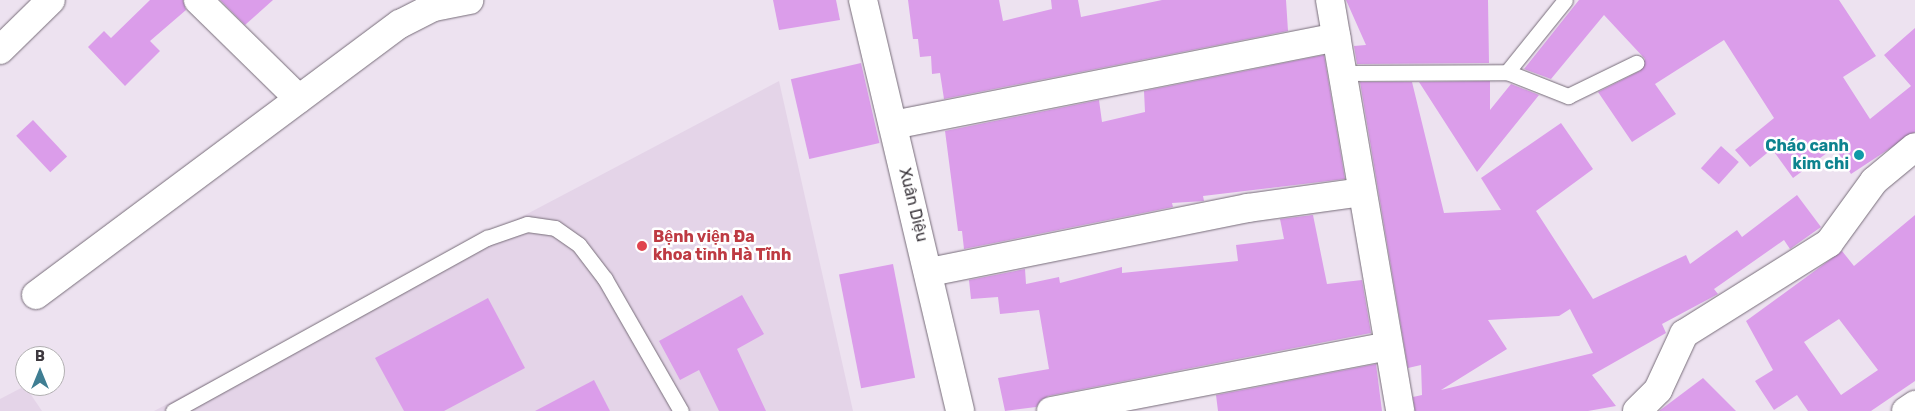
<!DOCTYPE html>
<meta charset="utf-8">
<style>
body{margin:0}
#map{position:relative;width:1915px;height:411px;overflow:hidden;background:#ede2f0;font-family:Rubik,sans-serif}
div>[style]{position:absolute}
.built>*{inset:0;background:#e4d4e8}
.building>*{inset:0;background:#db9dea;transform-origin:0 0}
.roads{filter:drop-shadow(0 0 1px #776d79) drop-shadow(0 0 1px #776d79)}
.service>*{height:15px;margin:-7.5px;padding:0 7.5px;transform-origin:7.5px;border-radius:7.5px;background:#fff}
.minor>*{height:28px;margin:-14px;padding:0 14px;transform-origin:14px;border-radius:14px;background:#fff}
.tertiary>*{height:28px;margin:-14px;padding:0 14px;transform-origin:14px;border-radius:14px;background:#fff}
.dots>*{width:14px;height:14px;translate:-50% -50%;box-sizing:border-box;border:2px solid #fff;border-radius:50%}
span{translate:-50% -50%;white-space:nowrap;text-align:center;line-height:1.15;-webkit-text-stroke:5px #fff;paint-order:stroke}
.culture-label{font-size:16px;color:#0d838f;font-weight:700}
.right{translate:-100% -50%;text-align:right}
.street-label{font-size:16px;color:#3e393f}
.health-label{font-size:16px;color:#be3a42;font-weight:700}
.left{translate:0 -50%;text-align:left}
.north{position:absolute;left:15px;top:346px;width:50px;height:50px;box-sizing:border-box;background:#fff;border:1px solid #b2b0b2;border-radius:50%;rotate:0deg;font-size:14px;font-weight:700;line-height:20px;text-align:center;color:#3e393f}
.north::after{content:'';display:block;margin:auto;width:18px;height:22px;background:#3f7e93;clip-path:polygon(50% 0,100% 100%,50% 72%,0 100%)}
</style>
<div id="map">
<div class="built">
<div style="clip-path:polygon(779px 81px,853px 411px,154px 411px)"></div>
<div style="clip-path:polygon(25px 386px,42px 411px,0 411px,0 399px)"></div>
</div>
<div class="building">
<div style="clip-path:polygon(150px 0,183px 0,186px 10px,150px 41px,160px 51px,125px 86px,88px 47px,104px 31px,111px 38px)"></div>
<div style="clip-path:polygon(220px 0,273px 0,245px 25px)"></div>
<div style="clip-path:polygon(773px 0,836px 0,840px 20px,779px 30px)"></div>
<div style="clip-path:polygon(908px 0,999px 0,1003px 21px,1052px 9px,1051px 0,1078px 0,1081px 17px,1162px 0,1286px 0,1288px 31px,944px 99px,940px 73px,932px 74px,931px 56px,920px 57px,918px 39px,913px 39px)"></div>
<div style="clip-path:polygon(1346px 0,1488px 0,1489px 63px,1357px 64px,1354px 46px,1366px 45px)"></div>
<div style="clip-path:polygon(1579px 0,1839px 0,1876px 56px,1843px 77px,1870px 119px,1911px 86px,1884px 55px,1915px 28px,1915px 132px,1851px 174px,1835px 147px,1793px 178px,1772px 149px,1750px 167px,1735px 150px,1774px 118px,1724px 40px,1655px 84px,1676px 114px,1632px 142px,1598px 92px,1640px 71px,1645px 59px,1604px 15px,1551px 79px,1524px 69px)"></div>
<div style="clip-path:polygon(1324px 55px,1345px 179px,1203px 196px,1204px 201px,1172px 203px,1173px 207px,964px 249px,962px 231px,958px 231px,945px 131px,1099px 100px,1102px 122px,1145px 112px,1144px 91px)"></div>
<div style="left:861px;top:63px;width:82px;height:72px;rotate:77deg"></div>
<div style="clip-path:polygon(1490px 81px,1490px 110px,1511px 84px,1539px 95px,1477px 172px,1419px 82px)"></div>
<div style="clip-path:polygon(evenodd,1360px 82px,1412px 82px,1444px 213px,1501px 210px,1481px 178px,1561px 123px,1593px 169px,1536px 211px,1593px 299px,1686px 255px,1690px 264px,1737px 230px,1742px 237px,1797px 195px,1821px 227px,1790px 249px,1784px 240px,1714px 289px,1718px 294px,1662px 324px,1666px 333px,1592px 375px,1616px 406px,1588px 411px,1415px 411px,1413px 397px,1422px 395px,1421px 365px,1408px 368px,1360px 82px,1570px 309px,1593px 353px,1441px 390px,1507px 349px,1488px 320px,1559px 316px,1570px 309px)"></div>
<div style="left:33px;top:120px;width:50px;height:23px;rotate:47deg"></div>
<div style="left:1721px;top:146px;width:24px;height:30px;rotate:42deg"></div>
<div style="clip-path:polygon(1313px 215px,1327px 284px,1362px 280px,1371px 333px,1048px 396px,1036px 407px,1005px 411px,998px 378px,1049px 369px,1039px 310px,1000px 314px,998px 297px,971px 299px,969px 280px,1025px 269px,1026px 284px,1059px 277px,1060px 283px,1122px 267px,1122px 273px,1238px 261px,1236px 245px,1284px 239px,1280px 219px)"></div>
<div style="clip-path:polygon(evenodd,1915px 215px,1915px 381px,1871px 411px,1808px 411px,1797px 395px,1774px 410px,1755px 381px,1773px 370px,1746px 321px,1842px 251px,1854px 266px,1915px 215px,1839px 319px,1878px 370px,1841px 395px,1804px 342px,1839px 319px)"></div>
<div style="left:893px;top:264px;width:116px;height:55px;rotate:79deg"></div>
<div style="clip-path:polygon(742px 295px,764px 334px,737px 349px,766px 411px,719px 411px,699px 370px,680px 380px,659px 341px)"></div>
<div style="clip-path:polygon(488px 298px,525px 368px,444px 411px,404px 411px,375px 358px)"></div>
<div style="clip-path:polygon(1376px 364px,1382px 411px,1218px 411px,1216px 395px)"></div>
<div style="clip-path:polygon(1703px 378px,1736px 411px,1659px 411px)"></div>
<div style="clip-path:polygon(594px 380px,610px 411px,535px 411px)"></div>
</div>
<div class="roads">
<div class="service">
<div style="left:1507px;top:72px;width:66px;rotate:21.5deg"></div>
<div style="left:1568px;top:96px;width:76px;rotate:-25.9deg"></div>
<div style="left:1342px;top:73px;width:165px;rotate:-0.3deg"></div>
<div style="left:1507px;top:72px;width:92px;rotate:-51.1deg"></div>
<div style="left:173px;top:411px;width:359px;rotate:-28.9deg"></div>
<div style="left:487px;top:238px;width:42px;rotate:-19.3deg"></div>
<div style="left:527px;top:224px;width:28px;rotate:8deg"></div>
<div style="left:555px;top:228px;width:29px;rotate:35deg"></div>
<div style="left:579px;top:245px;width:43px;rotate:52.6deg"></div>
<div style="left:605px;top:279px;width:152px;rotate:60.1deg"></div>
</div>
<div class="minor">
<div style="left:198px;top:0;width:141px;rotate:44.4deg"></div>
<div style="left:1330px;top:0;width:417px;rotate:80.3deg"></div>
<div style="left:0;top:50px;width:71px;rotate:-44.4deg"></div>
<div style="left:893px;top:125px;width:452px;rotate:-11.2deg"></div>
<div style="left:930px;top:272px;width:324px;rotate:-11.4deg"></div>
<div style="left:1248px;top:208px;width:115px;rotate:-8deg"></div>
<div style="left:36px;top:295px;width:454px;rotate:-36.7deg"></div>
<div style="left:400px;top:24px;width:38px;rotate:-27deg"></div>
<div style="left:434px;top:7px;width:36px;rotate:-11deg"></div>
<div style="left:1051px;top:411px;width:342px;rotate:-10.9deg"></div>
<div style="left:1637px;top:411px;width:30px;rotate:-45deg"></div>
<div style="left:1658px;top:390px;width:62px;rotate:-65.1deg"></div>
<div style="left:1684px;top:334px;width:171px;rotate:-32.1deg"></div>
<div style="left:1829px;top:243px;width:77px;rotate:-54deg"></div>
<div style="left:1874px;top:181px;width:53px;rotate:-39.7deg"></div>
<div style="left:1906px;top:411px;width:11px;rotate:-34deg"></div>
</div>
<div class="tertiary">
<div style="left:863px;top:0;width:422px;rotate:76.7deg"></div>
</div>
</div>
<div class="dots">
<div style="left:1859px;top:155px;background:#0f9aa8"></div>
<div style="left:642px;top:246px;background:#e0444e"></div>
</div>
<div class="culture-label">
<span class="right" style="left:1849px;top:155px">Cháo canh<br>kim chi</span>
</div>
<div class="street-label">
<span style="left:913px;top:205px;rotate:76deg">Xuân Diệu</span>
</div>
<div class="health-label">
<span class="left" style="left:653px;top:246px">Bệnh viện Đa<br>khoa tỉnh Hà Tĩnh</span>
</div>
<div class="north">B</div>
</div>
